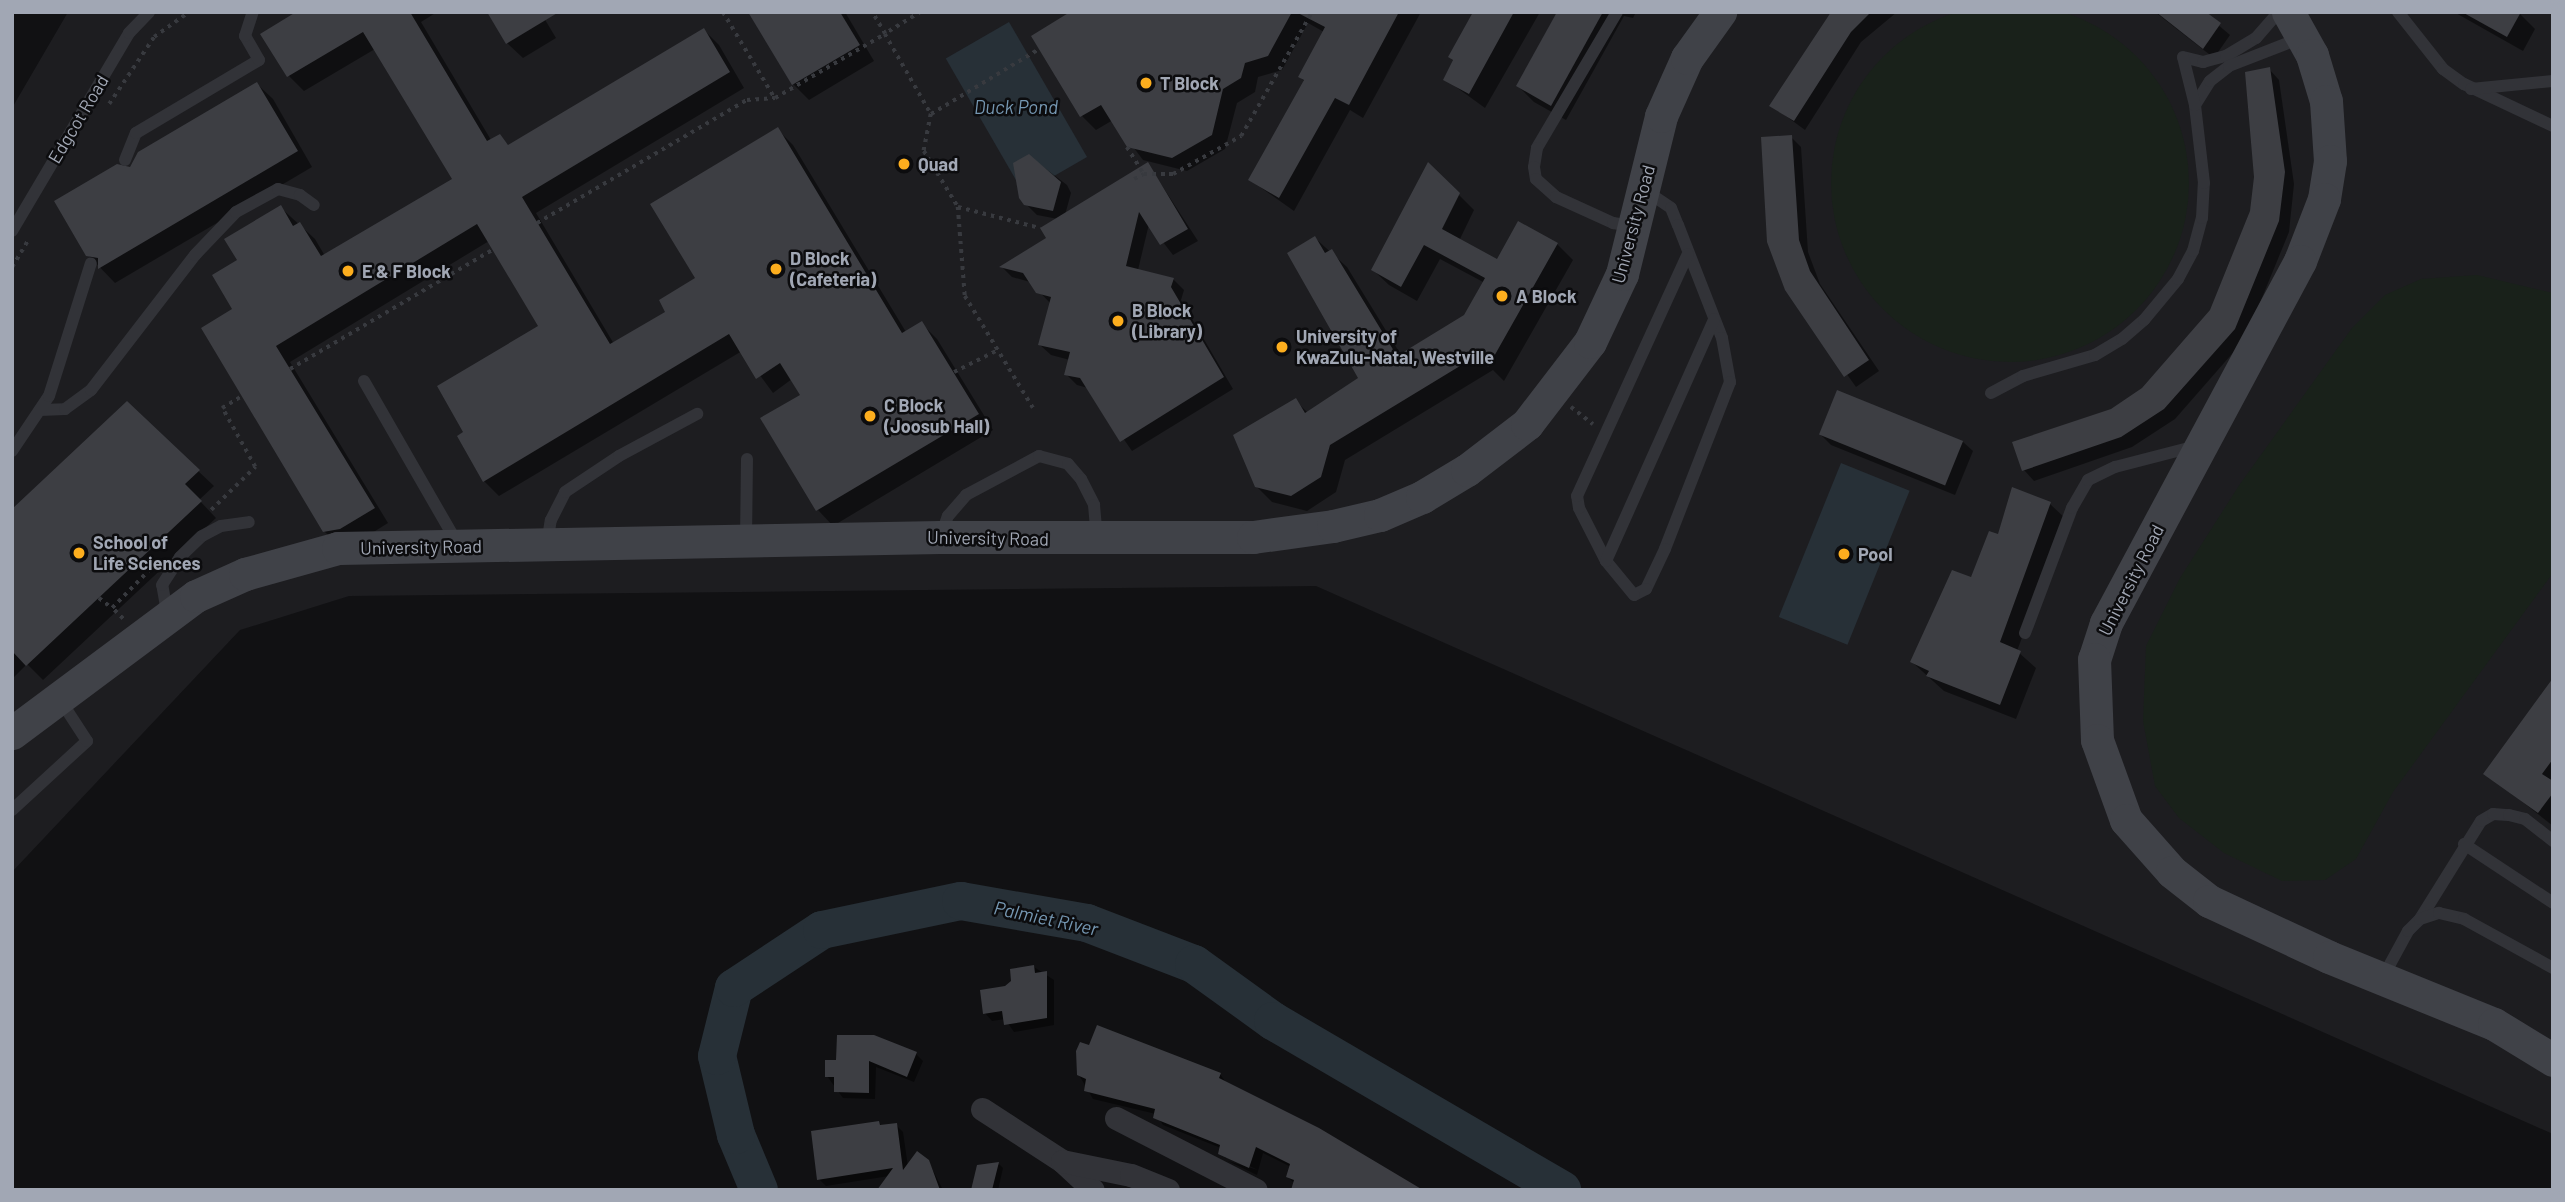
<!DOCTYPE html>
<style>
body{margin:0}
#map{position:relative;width:2565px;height:1202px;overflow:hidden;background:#111113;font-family:Barlow,sans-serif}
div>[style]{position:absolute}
.built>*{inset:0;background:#1d1d20}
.green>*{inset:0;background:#19211a}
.round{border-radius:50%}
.water>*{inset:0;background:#273037;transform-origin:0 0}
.shadow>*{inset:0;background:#0007}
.river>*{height:38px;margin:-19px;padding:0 19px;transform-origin:19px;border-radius:19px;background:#273037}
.building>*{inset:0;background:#3d3e43;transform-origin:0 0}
.path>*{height:3.5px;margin-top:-1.75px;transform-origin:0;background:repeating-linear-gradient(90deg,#383a3f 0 3.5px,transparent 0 8.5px)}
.lane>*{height:12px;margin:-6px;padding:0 6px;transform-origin:6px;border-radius:6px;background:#323338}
.street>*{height:23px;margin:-11.5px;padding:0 11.5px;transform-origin:11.5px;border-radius:11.5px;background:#323338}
.secondary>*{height:33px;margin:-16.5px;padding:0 16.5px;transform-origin:16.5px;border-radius:16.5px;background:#404248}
.dots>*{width:19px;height:19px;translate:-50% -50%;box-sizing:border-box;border:4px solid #0c0c0e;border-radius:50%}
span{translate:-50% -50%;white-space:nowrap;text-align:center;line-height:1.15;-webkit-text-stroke:5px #0c0c0e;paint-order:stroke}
.poi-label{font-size:18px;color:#a1a7b4;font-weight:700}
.left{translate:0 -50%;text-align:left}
.street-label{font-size:18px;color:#a1a7b4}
.water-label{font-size:19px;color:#7597b2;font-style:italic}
.frame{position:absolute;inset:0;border:14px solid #a1a7b4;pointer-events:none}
</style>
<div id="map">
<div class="built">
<div style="clip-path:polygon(68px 12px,2553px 12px,2553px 1134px,1316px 586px,349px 596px,240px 630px,12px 872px,12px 108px)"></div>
</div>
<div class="green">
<div class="round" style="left:1831px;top:4px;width:358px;height:358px"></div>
<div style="clip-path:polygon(2477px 275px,2553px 293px,2553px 573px,2393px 792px,2356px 859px,2325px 880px,2282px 881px,2224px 853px,2179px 818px,2155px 786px,2143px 721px,2146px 646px,2180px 578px,2240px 484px,2352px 328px,2385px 295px,2421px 279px)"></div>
</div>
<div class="water">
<div style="left:1009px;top:22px;width:156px;height:73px;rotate:60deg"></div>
<div style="left:1841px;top:463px;width:74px;height:166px;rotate:22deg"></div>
</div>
<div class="shadow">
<div style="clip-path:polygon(300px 12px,437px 12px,421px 22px,491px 140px,499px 136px,509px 146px,704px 30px,719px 45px,744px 88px,536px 213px,614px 344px,667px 312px,697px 278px,778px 130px,793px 145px,906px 332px,922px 324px,937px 339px,993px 430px,833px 526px,818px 510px,763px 418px,802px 395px,792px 379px,773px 393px,742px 351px,499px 496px,484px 481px,466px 432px,540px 327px,489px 241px,290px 362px,388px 523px,356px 543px,340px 547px,324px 531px,235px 310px,240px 261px,280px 207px,315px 239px,325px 256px,454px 180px,375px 49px,304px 91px,289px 76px,263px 35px)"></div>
<div style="clip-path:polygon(750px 12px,845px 12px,874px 61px,809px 100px,793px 84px)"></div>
<div style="clip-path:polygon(1074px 12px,1421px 12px,1363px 118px,1350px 110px,1294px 211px,1250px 180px,1305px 82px,1300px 77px,1324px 32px,1308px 23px,1282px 70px,1258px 77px,1255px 92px,1237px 103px,1225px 149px,1187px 171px,1143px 160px,1113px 120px,1096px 130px,1082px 116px,1034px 37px)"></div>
<div style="clip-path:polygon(1475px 12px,1540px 12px,1485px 108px,1445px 79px,1454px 62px,1450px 57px)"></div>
<div style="clip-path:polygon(1559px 12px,1636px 12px,1633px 18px,1624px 16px,1566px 120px,1534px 102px,1518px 86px)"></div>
<div style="clip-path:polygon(1833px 12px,1897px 12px,1861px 42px,1805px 130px,1771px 105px)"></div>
<div style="clip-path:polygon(2155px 12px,2203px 12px,2230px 35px,2214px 58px)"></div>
<div style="clip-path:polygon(2454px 12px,2518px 12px,2535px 29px,2523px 51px)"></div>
<div style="clip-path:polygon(541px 13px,556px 38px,523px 58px,507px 43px)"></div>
<div style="clip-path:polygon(2269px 69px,2279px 80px,2294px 184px,2289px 232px,2245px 339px,2175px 419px,2132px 447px,2034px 481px,2024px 470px,2143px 389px,2212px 311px,2252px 212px)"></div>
<div style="clip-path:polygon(257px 84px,273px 99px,312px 167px,115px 283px,88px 255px,131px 169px)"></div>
<div style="clip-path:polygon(1791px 137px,1801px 147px,1808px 252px,1820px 284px,1879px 371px,1856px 387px,1786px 289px)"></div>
<div style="clip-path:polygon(1029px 156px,1067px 185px,1071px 193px,1065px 215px,1148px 164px,1198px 241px,1173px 255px,1149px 224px,1138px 270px,1173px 279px,1184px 290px,1181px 300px,1233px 389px,1132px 451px,1088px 388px,1077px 385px,1066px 374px,1070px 360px,1051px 355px,1040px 345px,1051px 304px,1030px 282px,1012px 277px,1002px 267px,1048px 238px,1058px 219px,1037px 215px,1026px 204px)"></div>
<div style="clip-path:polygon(1429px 165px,1474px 210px,1459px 241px,1497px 261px,1518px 224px,1557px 244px,1573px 260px,1504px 381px,1493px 370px,1345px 460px,1336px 492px,1307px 511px,1272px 502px,1256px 486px,1296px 401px,1308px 413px,1361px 379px,1315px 238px,1347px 267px,1401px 355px,1465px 317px,1485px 283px,1440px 259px,1417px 301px,1389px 285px,1373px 270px)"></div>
<div style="clip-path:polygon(127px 404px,214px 486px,199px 500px,216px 518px,43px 680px,27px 664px,13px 678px,12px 512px)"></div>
<div style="clip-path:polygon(1821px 435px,1962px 441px,1973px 451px,1955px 495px,1831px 445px)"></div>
<div style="clip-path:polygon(2013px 489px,2050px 504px,2066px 519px,2017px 651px,2036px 668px,2016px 719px,1944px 691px,1912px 662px,1999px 537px)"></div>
<div style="clip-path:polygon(2553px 681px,2553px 826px,2486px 773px)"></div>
<div style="clip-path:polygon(1034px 967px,1054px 980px,1054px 1025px,1014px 1032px,1005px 1019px,992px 1021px,985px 1013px,1006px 988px)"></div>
<div style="clip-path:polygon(1098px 1027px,1220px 1074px,1227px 1084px,1318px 1130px,1295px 1184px,1288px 1177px,1291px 1167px,1263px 1153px,1257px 1175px,1228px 1161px,1258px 1170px,1226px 1155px,1226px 1159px,1221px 1148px,1163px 1125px,1156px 1114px,1093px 1099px,1079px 1075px)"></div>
<div style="clip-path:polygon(916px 1054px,923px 1061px,914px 1082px,876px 1067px,875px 1099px,843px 1098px,827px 1076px,838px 1062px)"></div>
<div style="clip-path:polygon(879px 1123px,883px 1127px,896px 1125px,903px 1132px,908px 1167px,928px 1161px,943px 1190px,879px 1190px,889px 1176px,826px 1186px,819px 1179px)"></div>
<div style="clip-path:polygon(999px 1164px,1003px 1168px,998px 1190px,973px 1190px)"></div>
</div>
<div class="river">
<div style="left:759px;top:1190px;width:60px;rotate:-112.7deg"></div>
<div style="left:736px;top:1135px;width:81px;rotate:-103.5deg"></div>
<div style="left:717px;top:1056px;width:70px;rotate:-76deg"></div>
<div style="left:734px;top:988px;width:105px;rotate:-33.4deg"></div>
<div style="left:822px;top:930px;width:142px;rotate:-11.8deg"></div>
<div style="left:961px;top:901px;width:128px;rotate:9.9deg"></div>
<div style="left:1087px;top:923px;width:115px;rotate:21deg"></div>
<div style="left:1194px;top:964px;width:97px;rotate:35.8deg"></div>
<div style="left:1273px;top:1021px;width:335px;rotate:30.3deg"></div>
</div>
<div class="building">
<div style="clip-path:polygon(296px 12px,410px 12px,487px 141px,500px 134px,508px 145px,704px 28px,730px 72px,522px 197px,610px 344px,665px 312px,659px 300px,695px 278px,650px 204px,778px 127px,902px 333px,922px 321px,979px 414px,816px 511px,760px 418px,800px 395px,780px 363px,756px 379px,729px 334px,483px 482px,457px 436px,463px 432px,437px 386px,538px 326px,477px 224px,276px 346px,375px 508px,340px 529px,323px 532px,201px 328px,232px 309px,212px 275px,237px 260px,224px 239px,281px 205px,293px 226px,300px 222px,321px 256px,452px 179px,363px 32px,287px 77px,260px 34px)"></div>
<div style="clip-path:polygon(487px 12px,559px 12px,506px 44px)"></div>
<div style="clip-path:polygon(748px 12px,840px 12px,860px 45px,792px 85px)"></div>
<div style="clip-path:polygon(1070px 12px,1292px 12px,1268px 56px,1245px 63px,1241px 78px,1223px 89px,1212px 135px,1172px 158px,1127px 147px,1101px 105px,1080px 117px,1031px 36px)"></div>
<div style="clip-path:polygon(1296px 12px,1399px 12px,1349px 105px,1335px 98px,1279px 198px,1248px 180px,1304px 80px,1298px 77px,1325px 27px)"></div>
<div style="clip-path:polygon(1473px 12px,1514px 12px,1469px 94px,1443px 80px,1453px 60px,1448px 57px)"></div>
<div style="clip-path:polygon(1557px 12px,1603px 12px,1551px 106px,1516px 86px)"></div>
<div style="clip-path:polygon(1831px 12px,1871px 12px,1851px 32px,1794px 121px,1769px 106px)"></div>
<div style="clip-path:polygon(2156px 12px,2206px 12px,2221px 23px,2203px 49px)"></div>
<div style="clip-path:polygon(2462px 12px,2521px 12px,2507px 37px)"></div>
<div style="clip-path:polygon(2270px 67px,2285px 172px,2279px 221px,2235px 329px,2164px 409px,2121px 437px,2022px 471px,2012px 442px,2111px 409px,2142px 388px,2210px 310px,2250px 211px,2254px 177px,2245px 72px)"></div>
<div style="clip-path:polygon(257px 82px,298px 151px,98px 269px,98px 258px,86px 256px,54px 201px,117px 164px,130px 167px,138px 152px)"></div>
<div style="clip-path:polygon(1792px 135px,1799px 240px,1810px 271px,1869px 360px,1844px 377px,1785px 290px,1767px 242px,1761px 137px)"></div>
<div style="clip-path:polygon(1029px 154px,1061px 182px,1053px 211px,1024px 205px,1019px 198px,1013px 163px)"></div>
<div style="clip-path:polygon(1148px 162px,1188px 229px,1160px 245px,1139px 212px,1126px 266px,1174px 278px,1171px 287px,1224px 377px,1120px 442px,1080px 378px,1064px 375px,1070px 352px,1038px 345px,1051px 297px,1036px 293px,1023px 273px,999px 267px,1046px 238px,1040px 228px)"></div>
<div style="clip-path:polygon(1428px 162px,1460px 193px,1442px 229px,1497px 259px,1518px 221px,1558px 243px,1488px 367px,1483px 352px,1330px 445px,1321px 477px,1291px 496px,1255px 487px,1233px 435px,1296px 398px,1305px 413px,1358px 378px,1287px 253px,1315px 236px,1325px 253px,1332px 249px,1397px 356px,1464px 315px,1485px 278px,1424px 245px,1401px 287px,1371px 270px)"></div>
<div style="left:1837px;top:390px;width:136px;height:48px;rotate:22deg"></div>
<div style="clip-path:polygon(127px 401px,200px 470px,185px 484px,202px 501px,26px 666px,12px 651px,12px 509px)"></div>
<div style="clip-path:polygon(2012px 487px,2051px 502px,2000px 642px,2021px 651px,2000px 705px,1926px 676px,1929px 671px,1910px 662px,1952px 570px,1971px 577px,1989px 531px,1998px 534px)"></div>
<div style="clip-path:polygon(2553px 678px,2553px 759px,2542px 774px,2553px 781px,2553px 793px,2538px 813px,2483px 774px)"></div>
<div style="clip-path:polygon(1034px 965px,1035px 973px,1047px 971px,1047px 1018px,1004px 1025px,1002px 1011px,983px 1014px,980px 990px,1005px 986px,1011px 981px,1010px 969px)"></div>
<div style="clip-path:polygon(1097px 1025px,1221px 1073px,1219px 1078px,1319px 1128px,1423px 1190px,1291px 1190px,1294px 1180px,1286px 1177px,1290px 1164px,1256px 1147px,1249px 1168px,1218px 1154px,1220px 1145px,1153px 1118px,1155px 1109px,1084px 1091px,1086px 1079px,1077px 1075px,1076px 1051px,1080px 1042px,1089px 1045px)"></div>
<div style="clip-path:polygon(837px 1035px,874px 1035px,917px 1052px,907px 1077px,869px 1061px,869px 1093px,834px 1092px,834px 1077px,825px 1077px,825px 1060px,836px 1060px)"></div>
<div style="clip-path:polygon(879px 1121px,880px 1125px,897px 1123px,903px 1170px,917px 1151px,929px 1160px,940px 1190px,877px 1190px,893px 1168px,817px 1180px,811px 1131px)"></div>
<div style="clip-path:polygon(999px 1162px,992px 1190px,971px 1190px,977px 1165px)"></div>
</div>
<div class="path">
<div style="left:723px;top:12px;width:99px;rotate:59deg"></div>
<div style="left:921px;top:12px;width:42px;rotate:148.6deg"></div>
<div style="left:885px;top:34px;width:92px;rotate:60.1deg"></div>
<div style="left:931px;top:114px;width:126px;rotate:-31deg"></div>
<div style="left:109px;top:104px;width:81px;rotate:-56.1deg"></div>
<div style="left:154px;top:37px;width:43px;rotate:-35.5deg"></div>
<div style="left:931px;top:114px;width:38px;rotate:101deg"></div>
<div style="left:924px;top:151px;width:66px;rotate:58.7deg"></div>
<div style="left:958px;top:207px;width:85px;rotate:14.4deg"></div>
<div style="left:1127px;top:147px;width:32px;rotate:58deg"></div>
<div style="left:1134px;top:179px;width:11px;rotate:-27deg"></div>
<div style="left:1144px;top:174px;width:29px"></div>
<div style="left:1173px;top:174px;width:78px;rotate:-29.2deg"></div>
<div style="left:1241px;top:136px;width:143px;rotate:-60.2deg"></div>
<div style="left:958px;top:207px;width:89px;rotate:85.5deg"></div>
<div style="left:965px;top:296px;width:131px;rotate:58.7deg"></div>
<div style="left:537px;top:223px;width:243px;rotate:-30.4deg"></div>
<div style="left:747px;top:100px;width:28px;rotate:-4deg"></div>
<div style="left:775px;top:98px;width:127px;rotate:-30.2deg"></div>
<div style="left:885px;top:34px;width:26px;rotate:-121deg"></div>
<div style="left:12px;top:267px;width:31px;rotate:-59deg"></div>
<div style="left:290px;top:369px;width:234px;rotate:-30.5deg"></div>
<div style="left:954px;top:372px;width:49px;rotate:-26.6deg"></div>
<div style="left:1571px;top:407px;width:28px;rotate:38deg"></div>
<div style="left:211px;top:510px;width:62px;rotate:-44.3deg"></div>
<div style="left:255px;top:467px;width:68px;rotate:-119.2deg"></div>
<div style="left:222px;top:408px;width:23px;rotate:-31deg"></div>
<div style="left:99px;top:598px;width:16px;rotate:38deg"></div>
<div style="left:123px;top:619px;width:16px;rotate:-135deg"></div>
<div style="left:112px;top:608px;width:54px;rotate:-45.7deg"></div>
</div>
<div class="lane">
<div style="left:1617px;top:12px;width:158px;rotate:120.5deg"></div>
<div style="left:1537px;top:148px;width:19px;rotate:99deg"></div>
<div style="left:1534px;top:167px;width:12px;rotate:81deg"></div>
<div style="left:1536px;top:179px;width:27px;rotate:42deg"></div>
<div style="left:1556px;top:197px;width:63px;rotate:24.5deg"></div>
<div style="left:1613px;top:223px;width:19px;rotate:9deg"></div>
<div style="left:2398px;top:12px;width:73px;rotate:51.7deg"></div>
<div style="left:2443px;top:69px;width:26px;rotate:36deg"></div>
<div style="left:2464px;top:84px;width:98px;rotate:25.3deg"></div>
<div style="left:2183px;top:57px;width:21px;rotate:14deg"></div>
<div style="left:2203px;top:62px;width:24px;rotate:-15deg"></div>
<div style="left:2226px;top:56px;width:35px;rotate:-31deg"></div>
<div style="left:2256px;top:38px;width:35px;rotate:-49deg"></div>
<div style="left:2471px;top:89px;width:82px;rotate:-5.6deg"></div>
<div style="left:2195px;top:105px;width:28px;rotate:-58deg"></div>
<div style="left:2210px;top:81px;width:24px;rotate:-38deg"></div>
<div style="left:2229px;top:66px;width:77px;rotate:-21.3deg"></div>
<div style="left:125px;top:160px;width:29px;rotate:-68deg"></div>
<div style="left:136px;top:133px;width:143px;rotate:-30.7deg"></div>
<div style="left:259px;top:60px;width:28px;rotate:-120deg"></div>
<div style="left:245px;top:36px;width:25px;rotate:-72deg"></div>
<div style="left:1646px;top:191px;width:30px;rotate:34deg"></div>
<div style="left:1671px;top:208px;width:18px;rotate:68deg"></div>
<div style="left:1678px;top:225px;width:121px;rotate:68.7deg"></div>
<div style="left:1722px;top:338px;width:45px;rotate:79.7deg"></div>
<div style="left:1730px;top:382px;width:179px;rotate:111.3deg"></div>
<div style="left:1665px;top:549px;width:44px;rotate:115.4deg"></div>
<div style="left:1646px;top:589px;width:13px;rotate:153deg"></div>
<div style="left:1634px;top:595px;width:44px;rotate:-129.5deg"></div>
<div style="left:1606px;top:561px;width:59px;rotate:-117deg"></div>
<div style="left:1579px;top:508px;width:12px;rotate:-99deg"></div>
<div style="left:1577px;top:496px;width:266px;rotate:-65.4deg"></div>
<div style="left:12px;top:231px;width:230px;rotate:-59.4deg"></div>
<div style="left:129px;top:33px;width:29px;rotate:-46deg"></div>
<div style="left:364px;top:381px;width:187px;rotate:60.1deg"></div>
<div style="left:1991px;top:393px;width:36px;rotate:-28deg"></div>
<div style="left:2023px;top:376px;width:75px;rotate:-16.3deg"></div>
<div style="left:2095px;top:355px;width:31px;rotate:-31deg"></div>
<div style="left:2122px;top:339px;width:29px;rotate:-41deg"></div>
<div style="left:2144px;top:320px;width:53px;rotate:-50.3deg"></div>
<div style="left:2178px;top:279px;width:32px;rotate:-62deg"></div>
<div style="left:2193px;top:251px;width:34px;rotate:-75deg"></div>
<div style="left:2202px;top:218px;width:35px;rotate:-87deg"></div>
<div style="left:2204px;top:183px;width:79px;rotate:-96.6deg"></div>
<div style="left:2195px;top:105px;width:49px;rotate:-104deg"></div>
<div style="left:40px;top:410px;width:25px;rotate:-2deg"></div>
<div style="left:65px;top:409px;width:32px;rotate:-36deg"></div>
<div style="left:91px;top:390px;width:170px;rotate:-52.4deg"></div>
<div style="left:195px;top:255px;width:59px;rotate:-46.4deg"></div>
<div style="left:236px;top:212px;width:48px;rotate:-28.7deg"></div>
<div style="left:278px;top:189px;width:23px;rotate:15deg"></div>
<div style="left:300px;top:195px;width:17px;rotate:36deg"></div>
<div style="left:12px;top:451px;width:66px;rotate:-56.1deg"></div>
<div style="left:49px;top:396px;width:139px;rotate:-72.5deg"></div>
<div style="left:942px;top:533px;width:18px;rotate:-71deg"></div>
<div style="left:948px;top:516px;width:28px;rotate:-49deg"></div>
<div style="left:966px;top:495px;width:83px;rotate:-28.1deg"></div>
<div style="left:1039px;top:456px;width:30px;rotate:15deg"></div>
<div style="left:1068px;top:464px;width:20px;rotate:49deg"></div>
<div style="left:1081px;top:479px;width:29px;rotate:63deg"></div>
<div style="left:1094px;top:505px;width:32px;rotate:85deg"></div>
<div style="left:746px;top:540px;width:81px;rotate:-89.3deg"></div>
<div style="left:547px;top:544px;width:24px;rotate:-81deg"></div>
<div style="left:551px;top:520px;width:31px;rotate:-63deg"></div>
<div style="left:565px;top:492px;width:65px;rotate:-33.7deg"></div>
<div style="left:619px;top:456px;width:89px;rotate:-28.3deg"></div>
<div style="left:1606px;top:561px;width:265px;rotate:-65.9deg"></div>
<div style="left:167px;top:612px;width:27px;rotate:-100deg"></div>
<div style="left:162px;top:585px;width:33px;rotate:-57deg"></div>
<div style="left:180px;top:557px;width:30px;rotate:-44deg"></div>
<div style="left:202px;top:536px;width:21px;rotate:-28deg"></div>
<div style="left:221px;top:526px;width:28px;rotate:-8deg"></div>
<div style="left:2025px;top:633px;width:134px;rotate:-69.4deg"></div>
<div style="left:2072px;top:508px;width:32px;rotate:-60deg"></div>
<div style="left:2088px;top:480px;width:30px;rotate:-26deg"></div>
<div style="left:2115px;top:467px;width:84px;rotate:-14.5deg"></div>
<div style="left:12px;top:810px;width:102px;rotate:-42.6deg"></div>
<div style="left:87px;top:741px;width:51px;rotate:-123.1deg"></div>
<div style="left:2464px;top:844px;width:107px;rotate:33.5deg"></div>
<div style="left:2420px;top:919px;width:115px;rotate:-58.1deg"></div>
<div style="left:2481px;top:821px;width:14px;rotate:-30deg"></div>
<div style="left:2493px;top:814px;width:16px;rotate:4deg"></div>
<div style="left:2509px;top:815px;width:16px;rotate:14deg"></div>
<div style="left:2525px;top:819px;width:36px;rotate:38deg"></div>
<div style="left:2383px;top:977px;width:52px;rotate:-61.5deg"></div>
<div style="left:2408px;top:931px;width:17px;rotate:-45deg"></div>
<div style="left:2420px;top:919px;width:20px;rotate:-18deg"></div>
<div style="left:2439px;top:913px;width:26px;rotate:13deg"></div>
<div style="left:2464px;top:919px;width:102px;rotate:28.8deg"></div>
</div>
<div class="street">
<div style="left:982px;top:1109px;width:95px;rotate:33deg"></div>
<div style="left:1062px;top:1161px;width:42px;rotate:43.1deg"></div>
<div style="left:1116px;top:1118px;width:157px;rotate:27.2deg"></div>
<div style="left:1062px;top:1161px;width:70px;rotate:11.5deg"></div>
<div style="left:1131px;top:1175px;width:40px;rotate:22deg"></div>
</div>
<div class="secondary">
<div style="left:2288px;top:12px;width:49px;rotate:60.8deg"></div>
<div style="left:2312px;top:55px;width:48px;rotate:73.1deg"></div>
<div style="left:2326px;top:101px;width:60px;rotate:86.2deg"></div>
<div style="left:2330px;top:161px;width:38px;rotate:99deg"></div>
<div style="left:2324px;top:199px;width:66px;rotate:111.2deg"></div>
<div style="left:2300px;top:261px;width:411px;rotate:118.2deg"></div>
<div style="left:2106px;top:623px;width:38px;rotate:108deg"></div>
<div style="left:2094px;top:659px;width:81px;rotate:87.9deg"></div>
<div style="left:2097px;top:740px;width:85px;rotate:70.1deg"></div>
<div style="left:2126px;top:820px;width:69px;rotate:48.5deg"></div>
<div style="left:2172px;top:872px;width:47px;rotate:38.1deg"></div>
<div style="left:2209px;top:901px;width:132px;rotate:25deg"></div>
<div style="left:2329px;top:957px;width:178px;rotate:22.1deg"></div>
<div style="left:2494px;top:1024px;width:69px;rotate:31.4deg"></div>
<div style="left:12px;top:733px;width:229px;rotate:-36.7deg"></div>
<div style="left:196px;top:596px;width:54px;rotate:-24.2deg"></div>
<div style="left:245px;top:574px;width:97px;rotate:-15.6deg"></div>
<div style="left:338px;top:548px;width:602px;rotate:-1.05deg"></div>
<div style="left:940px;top:537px;width:313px"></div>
<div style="left:1253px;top:537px;width:81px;rotate:-7.8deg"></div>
<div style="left:1333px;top:526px;width:48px;rotate:-13.2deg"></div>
<div style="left:1380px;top:515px;width:46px;rotate:-23.2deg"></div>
<div style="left:1422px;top:497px;width:52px;rotate:-31deg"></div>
<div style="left:1467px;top:470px;width:76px;rotate:-37.5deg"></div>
<div style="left:1527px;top:424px;width:103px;rotate:-52.5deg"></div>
<div style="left:1590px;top:342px;width:75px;rotate:-64.8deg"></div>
<div style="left:1622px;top:274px;width:163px;rotate:-76.1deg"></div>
<div style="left:1661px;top:116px;width:64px;rotate:-65.9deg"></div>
<div style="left:1687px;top:58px;width:57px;rotate:-54.3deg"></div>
</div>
<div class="dots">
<div style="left:1146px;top:83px;background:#fdae1e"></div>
<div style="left:904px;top:164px;background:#fdae1e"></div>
<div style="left:776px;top:269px;background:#fdae1e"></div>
<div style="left:348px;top:271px;background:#fdae1e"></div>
<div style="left:1502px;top:296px;background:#fdae1e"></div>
<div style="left:1118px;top:321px;background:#fdae1e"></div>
<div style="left:1282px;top:347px;background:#fdae1e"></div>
<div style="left:870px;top:416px;background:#fdae1e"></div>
<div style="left:79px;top:553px;background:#fdae1e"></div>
<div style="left:1844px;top:554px;background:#fdae1e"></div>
</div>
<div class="poi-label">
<span class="left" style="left:1160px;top:83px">T Block</span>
<span class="left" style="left:918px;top:164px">Quad</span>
<span class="left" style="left:790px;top:269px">D Block<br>(Cafeteria)</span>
<span class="left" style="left:362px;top:271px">E &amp; F Block</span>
<span class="left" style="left:1516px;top:296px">A Block</span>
<span class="left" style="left:1132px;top:321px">B Block<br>(Library)</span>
<span class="left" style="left:1296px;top:347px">University of<br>KwaZulu-Natal, Westville</span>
<span class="left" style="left:884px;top:416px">C Block<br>(Joosub Hall)</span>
<span class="left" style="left:93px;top:553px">School of<br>Life Sciences</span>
<span class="left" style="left:1858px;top:554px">Pool</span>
</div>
<div class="street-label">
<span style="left:78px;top:119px;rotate:-59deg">Edgcot Road</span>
<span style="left:1633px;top:224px;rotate:-75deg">University Road</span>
<span style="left:988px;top:538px;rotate:1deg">University Road</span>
<span style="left:421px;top:547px;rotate:-1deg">University Road</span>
<span style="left:2131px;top:580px;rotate:-63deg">University Road</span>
</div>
<div class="water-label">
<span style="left:1016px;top:107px">Duck Pond</span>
<span style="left:1046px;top:918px;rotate:12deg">Palmiet River</span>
</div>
<div class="frame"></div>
</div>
